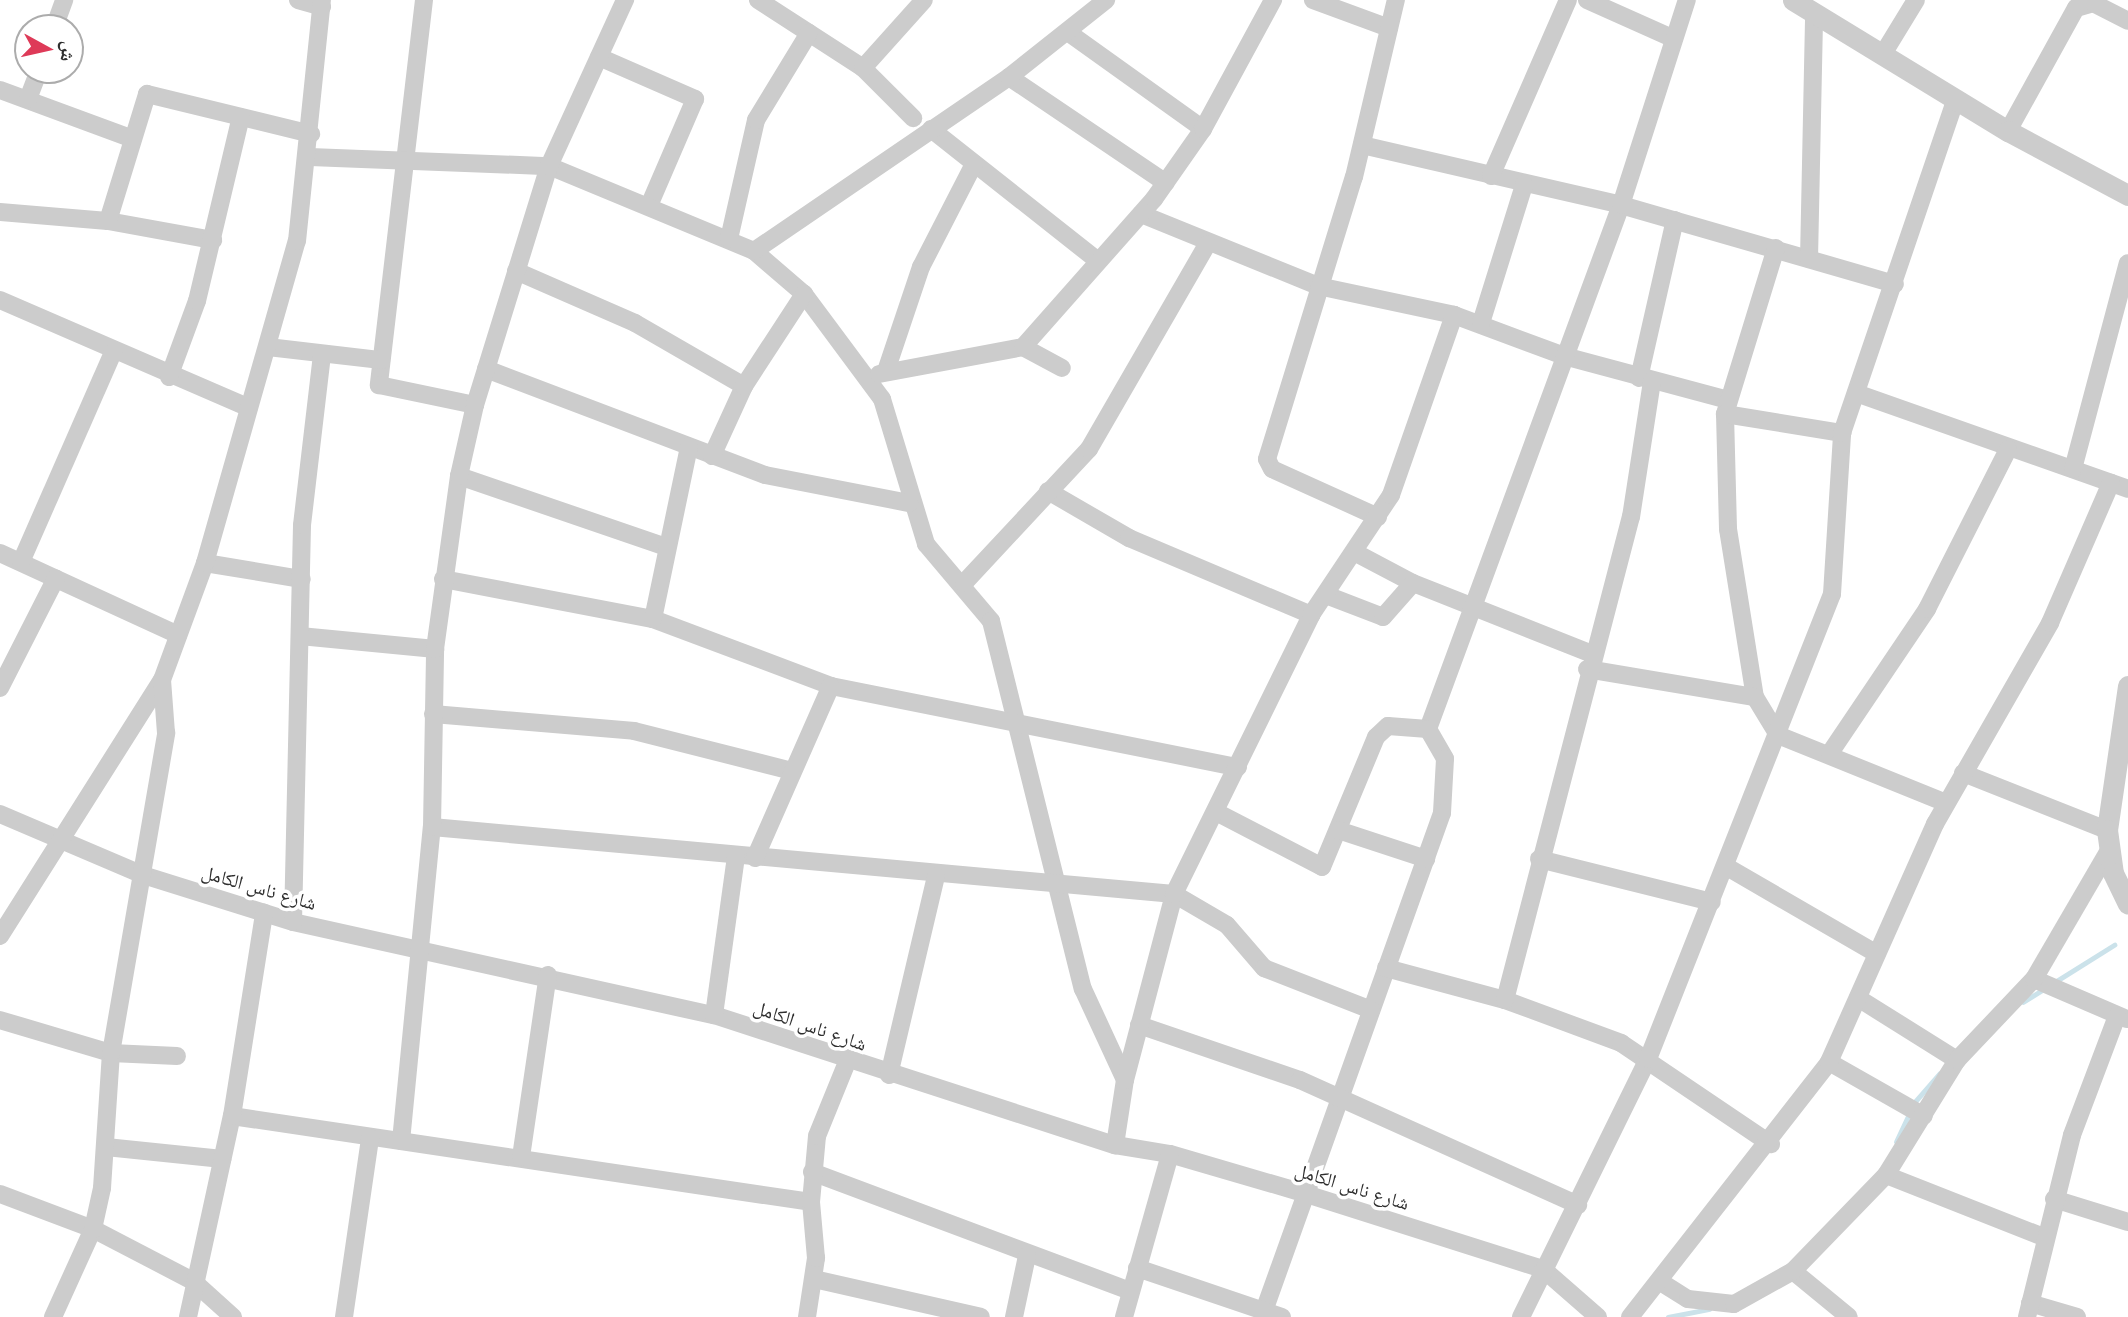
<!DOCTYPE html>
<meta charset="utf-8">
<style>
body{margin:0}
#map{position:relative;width:2128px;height:1317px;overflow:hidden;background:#fff;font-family:Inter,"Noto Naskh Arabic",sans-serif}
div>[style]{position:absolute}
.stream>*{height:4.5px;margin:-2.25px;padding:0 2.25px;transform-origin:2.25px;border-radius:2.25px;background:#cbe2ea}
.minor>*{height:18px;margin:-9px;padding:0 9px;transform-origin:9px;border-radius:9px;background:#ccc}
.tertiary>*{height:21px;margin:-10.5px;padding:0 10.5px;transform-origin:10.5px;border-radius:10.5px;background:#ccc}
span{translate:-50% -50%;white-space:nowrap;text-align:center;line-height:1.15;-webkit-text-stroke:7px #fff;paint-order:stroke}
.street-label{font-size:19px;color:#2f2f2f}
.north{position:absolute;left:14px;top:14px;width:70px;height:70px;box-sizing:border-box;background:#fff;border:2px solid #acacac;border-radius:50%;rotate:98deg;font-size:19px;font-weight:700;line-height:28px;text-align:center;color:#2f2f2f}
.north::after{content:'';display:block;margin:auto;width:24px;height:32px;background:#de3a58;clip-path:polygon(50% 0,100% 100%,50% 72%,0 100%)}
</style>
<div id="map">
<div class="stream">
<div style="left:2055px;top:982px;width:70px;rotate:-32.1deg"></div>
<div style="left:2023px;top:1002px;width:26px;rotate:-32deg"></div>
<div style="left:1913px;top:1104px;width:40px;rotate:-49deg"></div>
<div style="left:1896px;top:1142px;width:33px;rotate:-65deg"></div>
<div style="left:1668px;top:1317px;width:42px;rotate:-11deg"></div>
</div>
<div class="minor">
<div style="left:298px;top:0;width:25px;rotate:16deg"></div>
<div style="left:424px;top:0;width:388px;rotate:96.7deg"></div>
<div style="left:379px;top:385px;width:98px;rotate:11.8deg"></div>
<div style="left:758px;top:0;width:125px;rotate:32.9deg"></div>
<div style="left:863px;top:68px;width:71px;rotate:45deg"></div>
<div style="left:1313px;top:0;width:81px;rotate:20.2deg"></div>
<div style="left:1587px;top:0;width:95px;rotate:24.1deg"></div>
<div style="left:54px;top:28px;width:30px;rotate:-70deg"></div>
<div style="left:1069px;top:33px;width:165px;rotate:35.6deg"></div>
<div style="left:1883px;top:54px;width:63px;rotate:-58.6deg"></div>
<div style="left:599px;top:57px;width:105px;rotate:23.6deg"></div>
<div style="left:695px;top:99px;width:116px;rotate:113.3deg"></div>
<div style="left:863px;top:68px;width:91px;rotate:-48.1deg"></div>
<div style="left:1009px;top:77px;width:189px;rotate:34deg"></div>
<div style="left:0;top:90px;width:136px;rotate:20.2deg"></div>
<div style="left:28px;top:99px;width:31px;rotate:-69deg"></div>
<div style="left:931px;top:129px;width:211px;rotate:38.3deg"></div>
<div style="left:2008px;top:131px;width:141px;rotate:-61.1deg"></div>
<div style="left:2076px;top:8px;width:18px;rotate:-16deg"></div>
<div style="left:2093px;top:3px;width:39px;rotate:27deg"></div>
<div style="left:1362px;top:145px;width:266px;rotate:13deg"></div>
<div style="left:1621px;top:205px;width:285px;rotate:16.1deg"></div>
<div style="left:310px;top:157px;width:239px;rotate:2.2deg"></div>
<div style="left:549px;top:166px;width:222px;rotate:22.5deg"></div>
<div style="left:754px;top:251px;width:66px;rotate:40.7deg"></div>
<div style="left:804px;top:294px;width:131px;rotate:53.4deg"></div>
<div style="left:882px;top:399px;width:152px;rotate:73.1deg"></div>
<div style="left:926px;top:544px;width:101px;rotate:49.8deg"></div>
<div style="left:991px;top:621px;width:379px;rotate:76deg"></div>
<div style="left:1083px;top:989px;width:100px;rotate:65.2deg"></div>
<div style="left:1491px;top:176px;width:192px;rotate:-66.4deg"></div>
<div style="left:0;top:212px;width:108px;rotate:4.8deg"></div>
<div style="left:108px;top:221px;width:107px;rotate:10.3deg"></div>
<div style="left:1141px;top:214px;width:191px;rotate:22.1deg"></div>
<div style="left:1318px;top:286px;width:139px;rotate:12deg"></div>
<div style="left:1454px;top:315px;width:117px;rotate:20.4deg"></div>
<div style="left:1564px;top:356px;width:170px;rotate:15deg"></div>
<div style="left:108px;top:221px;width:133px;rotate:-72.9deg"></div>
<div style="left:147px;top:94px;width:169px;rotate:13.7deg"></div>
<div style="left:729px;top:239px;width:122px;rotate:-77.2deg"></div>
<div style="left:756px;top:120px;width:102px;rotate:-58.7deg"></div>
<div style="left:1776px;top:248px;width:174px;rotate:107.1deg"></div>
<div style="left:1725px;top:414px;width:115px;rotate:88.5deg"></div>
<div style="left:1728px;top:529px;width:170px;rotate:80.9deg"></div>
<div style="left:1755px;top:697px;width:44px;rotate:58.8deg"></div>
<div style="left:1778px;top:735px;width:181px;rotate:22deg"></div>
<div style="left:754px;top:251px;width:309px;rotate:-34.3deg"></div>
<div style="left:1009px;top:77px;width:124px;rotate:-38.4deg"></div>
<div style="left:1809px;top:259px;width:245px;rotate:-88.8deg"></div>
<div style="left:516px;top:271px;width:130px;rotate:23.6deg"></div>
<div style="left:635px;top:323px;width:126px;rotate:30deg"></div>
<div style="left:0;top:300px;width:271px;rotate:23.4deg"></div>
<div style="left:1481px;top:323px;width:145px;rotate:-72.7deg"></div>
<div style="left:268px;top:347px;width:114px;rotate:6.6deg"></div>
<div style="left:1023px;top:347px;width:198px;rotate:-48.5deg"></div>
<div style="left:1154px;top:199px;width:85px;rotate:-55deg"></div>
<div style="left:1203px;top:129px;width:147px;rotate:-61.5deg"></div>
<div style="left:486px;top:369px;width:298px;rotate:20.8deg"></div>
<div style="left:765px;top:475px;width:147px;rotate:11deg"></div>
<div style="left:886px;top:371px;width:110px;rotate:-71.4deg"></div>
<div style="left:921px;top:267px;width:116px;rotate:-62.8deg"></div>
<div style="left:879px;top:374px;width:147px;rotate:-10.6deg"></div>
<div style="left:1023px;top:347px;width:44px;rotate:28.3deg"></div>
<div style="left:169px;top:377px;width:81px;rotate:-69.8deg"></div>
<div style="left:197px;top:301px;width:189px;rotate:-76.6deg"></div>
<div style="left:1639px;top:378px;width:162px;rotate:-77.2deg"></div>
<div style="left:1856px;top:393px;width:288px;rotate:19.4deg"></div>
<div style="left:1725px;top:414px;width:119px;rotate:9.2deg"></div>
<div style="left:712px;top:456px;width:77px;rotate:-65.4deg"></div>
<div style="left:744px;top:386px;width:110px;rotate:-56.9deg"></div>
<div style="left:2073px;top:469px;width:213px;rotate:-75.1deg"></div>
<div style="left:459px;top:476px;width:219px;rotate:18.9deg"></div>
<div style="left:1048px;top:491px;width:94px;rotate:30.1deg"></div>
<div style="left:1129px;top:538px;width:198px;rotate:22.9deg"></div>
<div style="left:1378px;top:517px;width:116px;rotate:-155.6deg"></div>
<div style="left:1272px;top:469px;width:11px;rotate:-117deg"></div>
<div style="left:1267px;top:459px;width:295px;rotate:-72.9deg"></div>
<div style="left:1354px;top:177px;width:182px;rotate:-76.7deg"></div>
<div style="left:0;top:553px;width:196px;rotate:24.7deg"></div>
<div style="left:1356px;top:553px;width:64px;rotate:27.8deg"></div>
<div style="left:1413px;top:583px;width:193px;rotate:21.6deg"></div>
<div style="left:21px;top:562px;width:229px;rotate:-66.3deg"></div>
<div style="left:205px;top:563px;width:98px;rotate:9.4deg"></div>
<div style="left:443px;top:579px;width:214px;rotate:10.8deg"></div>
<div style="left:653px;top:619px;width:190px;rotate:20.6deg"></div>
<div style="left:831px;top:686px;width:415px;rotate:11.3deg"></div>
<div style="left:964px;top:583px;width:183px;rotate:-47deg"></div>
<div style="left:1089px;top:449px;width:236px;rotate:-60deg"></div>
<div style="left:1326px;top:595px;width:61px;rotate:21.1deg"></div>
<div style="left:1383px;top:617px;width:45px;rotate:-48.6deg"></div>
<div style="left:653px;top:619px;width:176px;rotate:-78.2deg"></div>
<div style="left:300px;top:636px;width:136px;rotate:5.5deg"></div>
<div style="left:1587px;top:669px;width:170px;rotate:9.5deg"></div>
<div style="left:0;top:688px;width:123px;rotate:-63deg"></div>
<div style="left:433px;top:714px;width:202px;rotate:4.8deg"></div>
<div style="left:634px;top:731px;width:163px;rotate:14.2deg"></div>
<div style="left:1428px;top:729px;width:558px;rotate:-69.78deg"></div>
<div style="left:1621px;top:205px;width:215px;rotate:-72.2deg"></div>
<div style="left:1830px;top:753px;width:174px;rotate:-56deg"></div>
<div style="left:1927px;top:609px;width:179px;rotate:-63.1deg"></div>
<div style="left:1963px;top:773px;width:155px;rotate:21.6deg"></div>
<div style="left:1218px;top:813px;width:117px;rotate:27.4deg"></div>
<div style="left:1322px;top:867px;width:141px;rotate:-67.4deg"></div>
<div style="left:1376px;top:737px;width:16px;rotate:-43deg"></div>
<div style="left:1388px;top:726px;width:40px;rotate:4.3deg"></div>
<div style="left:1428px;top:729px;width:34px;rotate:60deg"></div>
<div style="left:1445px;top:759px;width:54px;rotate:93.2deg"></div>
<div style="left:1442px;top:813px;width:529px;rotate:109.67deg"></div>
<div style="left:0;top:814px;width:155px;rotate:23.1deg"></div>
<div style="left:143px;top:875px;width:157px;rotate:17.4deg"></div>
<div style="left:293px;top:922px;width:431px;rotate:12.5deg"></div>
<div style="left:714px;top:1015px;width:422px;rotate:18deg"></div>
<div style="left:1115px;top:1145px;width:56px;rotate:9.3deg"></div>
<div style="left:1170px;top:1154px;width:139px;rotate:16.3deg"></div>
<div style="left:1303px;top:1193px;width:252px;rotate:17.6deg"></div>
<div style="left:1543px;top:1269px;width:73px;rotate:41.1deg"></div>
<div style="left:432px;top:827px;width:745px;rotate:5.16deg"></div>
<div style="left:1174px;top:894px;width:61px;rotate:30.3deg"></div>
<div style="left:1227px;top:925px;width:57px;rotate:49.3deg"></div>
<div style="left:1264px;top:968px;width:115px;rotate:21.4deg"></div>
<div style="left:1338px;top:830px;width:93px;rotate:18.2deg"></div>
<div style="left:755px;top:858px;width:188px;rotate:-66.2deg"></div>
<div style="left:1539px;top:859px;width:178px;rotate:14deg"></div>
<div style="left:1727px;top:867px;width:173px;rotate:30.1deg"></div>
<div style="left:293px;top:922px;width:397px;rotate:-88.7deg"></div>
<div style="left:302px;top:525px;width:172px;rotate:-83.3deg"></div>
<div style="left:0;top:936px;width:303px;rotate:-57.7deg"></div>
<div style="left:162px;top:680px;width:125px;rotate:-69.8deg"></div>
<div style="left:205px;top:563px;width:335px;rotate:-74.1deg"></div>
<div style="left:297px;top:241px;width:242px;rotate:-84.1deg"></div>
<div style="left:1386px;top:968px;width:123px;rotate:15.1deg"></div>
<div style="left:1505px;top:1000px;width:124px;rotate:20.3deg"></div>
<div style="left:1621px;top:1043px;width:181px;rotate:34deg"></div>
<div style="left:2034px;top:979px;width:101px;rotate:23.3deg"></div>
<div style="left:1858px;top:998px;width:117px;rotate:32.1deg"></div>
<div style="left:1505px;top:1000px;width:499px;rotate:-75.4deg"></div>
<div style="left:1631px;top:517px;width:138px;rotate:-81.2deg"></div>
<div style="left:714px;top:1015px;width:160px;rotate:-82.1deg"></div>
<div style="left:0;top:1020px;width:116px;rotate:16.6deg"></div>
<div style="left:111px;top:1053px;width:66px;rotate:2.6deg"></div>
<div style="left:1139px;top:1025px;width:170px;rotate:18.9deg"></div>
<div style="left:1300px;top:1080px;width:305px;rotate:24.2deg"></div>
<div style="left:1829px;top:1062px;width:109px;rotate:29.6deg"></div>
<div style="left:889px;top:1075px;width:204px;rotate:-76.7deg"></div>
<div style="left:232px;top:1116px;width:585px;rotate:8.45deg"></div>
<div style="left:401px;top:1141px;width:316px;rotate:-84.4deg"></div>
<div style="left:432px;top:827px;width:178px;rotate:-89deg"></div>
<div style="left:435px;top:649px;width:175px;rotate:-82.1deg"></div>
<div style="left:459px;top:476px;width:73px;rotate:-77.3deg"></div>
<div style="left:475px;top:405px;width:250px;rotate:-72.8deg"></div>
<div style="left:549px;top:166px;width:183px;rotate:-65.4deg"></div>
<div style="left:1115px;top:1145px;width:66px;rotate:-81.3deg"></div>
<div style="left:1125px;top:1080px;width:192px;rotate:-75.2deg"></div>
<div style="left:1174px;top:894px;width:311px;rotate:-63.8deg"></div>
<div style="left:1311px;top:615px;width:144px;rotate:-56.3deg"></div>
<div style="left:1391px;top:495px;width:191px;rotate:-70.7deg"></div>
<div style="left:106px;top:1147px;width:117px;rotate:5.9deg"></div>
<div style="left:521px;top:1157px;width:184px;rotate:-81.6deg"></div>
<div style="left:812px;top:1172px;width:340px;rotate:20.5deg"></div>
<div style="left:1886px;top:1175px;width:169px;rotate:21.5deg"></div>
<div style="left:0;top:1194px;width:99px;rotate:20.6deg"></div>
<div style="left:93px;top:1229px;width:113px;rotate:27.5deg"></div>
<div style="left:193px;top:1281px;width:54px;rotate:42deg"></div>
<div style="left:2054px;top:1199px;width:77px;rotate:17.3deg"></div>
<div style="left:1137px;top:1268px;width:153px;rotate:18.7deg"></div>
<div style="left:1793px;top:1271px;width:72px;rotate:39.4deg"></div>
<div style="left:814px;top:1279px;width:171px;rotate:12.8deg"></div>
<div style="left:1659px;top:1281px;width:34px;rotate:32deg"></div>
<div style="left:1688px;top:1299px;width:46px;rotate:6.2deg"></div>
<div style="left:1734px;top:1304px;width:68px;rotate:-29.2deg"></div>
<div style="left:1793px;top:1271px;width:134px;rotate:-45.9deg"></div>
<div style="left:1886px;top:1175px;width:135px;rotate:-58.3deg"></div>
<div style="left:1957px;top:1060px;width:112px;rotate:-46.5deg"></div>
<div style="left:2034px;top:979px;width:147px;rotate:-59.8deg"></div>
<div style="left:2030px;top:1303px;width:49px;rotate:16.6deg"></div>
<div style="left:53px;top:1317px;width:97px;rotate:-65.6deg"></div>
<div style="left:93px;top:1229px;width:42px;rotate:-77.6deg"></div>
<div style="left:102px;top:1188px;width:135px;rotate:-86.2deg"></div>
<div style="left:111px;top:1053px;width:325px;rotate:-80.2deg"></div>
<div style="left:166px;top:733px;width:53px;rotate:-94.3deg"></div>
<div style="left:188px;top:1317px;width:206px;rotate:-77.7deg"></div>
<div style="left:232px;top:1116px;width:206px;rotate:-81deg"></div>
<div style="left:344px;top:1317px;width:181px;rotate:-81.7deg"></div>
<div style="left:807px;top:1317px;width:60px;rotate:-81.3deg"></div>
<div style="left:816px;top:1258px;width:56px;rotate:-95.1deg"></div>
<div style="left:811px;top:1202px;width:66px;rotate:-84.8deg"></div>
<div style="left:817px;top:1136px;width:80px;rotate:-67.9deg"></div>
<div style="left:1014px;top:1317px;width:62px;rotate:-78deg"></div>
<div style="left:1124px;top:1317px;width:169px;rotate:-74.2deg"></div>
<div style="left:1521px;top:1317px;width:288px;rotate:-63.8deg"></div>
<div style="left:1648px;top:1059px;width:500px;rotate:-68.41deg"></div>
<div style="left:1832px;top:594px;width:161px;rotate:-86.4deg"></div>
<div style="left:1842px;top:433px;width:353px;rotate:-71.2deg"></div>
<div style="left:1630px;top:1317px;width:323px;rotate:-52deg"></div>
<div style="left:1829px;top:1062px;width:261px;rotate:-66deg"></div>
<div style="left:1935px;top:824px;width:232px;rotate:-60.2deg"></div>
<div style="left:2050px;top:623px;width:153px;rotate:-66.5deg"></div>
<div style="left:2027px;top:1317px;width:187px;rotate:-76.1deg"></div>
<div style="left:2072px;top:1135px;width:127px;rotate:-69.3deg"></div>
</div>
<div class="tertiary">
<div style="left:1793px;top:0;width:252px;rotate:31.4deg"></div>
<div style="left:2008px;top:131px;width:136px;rotate:28.1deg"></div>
<div style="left:2128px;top:686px;width:146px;rotate:98.3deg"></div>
<div style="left:2107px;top:830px;width:43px;rotate:82.1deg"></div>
<div style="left:2113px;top:873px;width:34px;rotate:64deg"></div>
</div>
<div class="street-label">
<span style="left:259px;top:888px;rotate:16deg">شارع ناس الكامل</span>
<span style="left:810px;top:1026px;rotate:19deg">شارع ناس الكامل</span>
<span style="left:1352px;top:1187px;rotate:17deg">شارع ناس الكامل</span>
</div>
<div class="north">ش</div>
</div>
